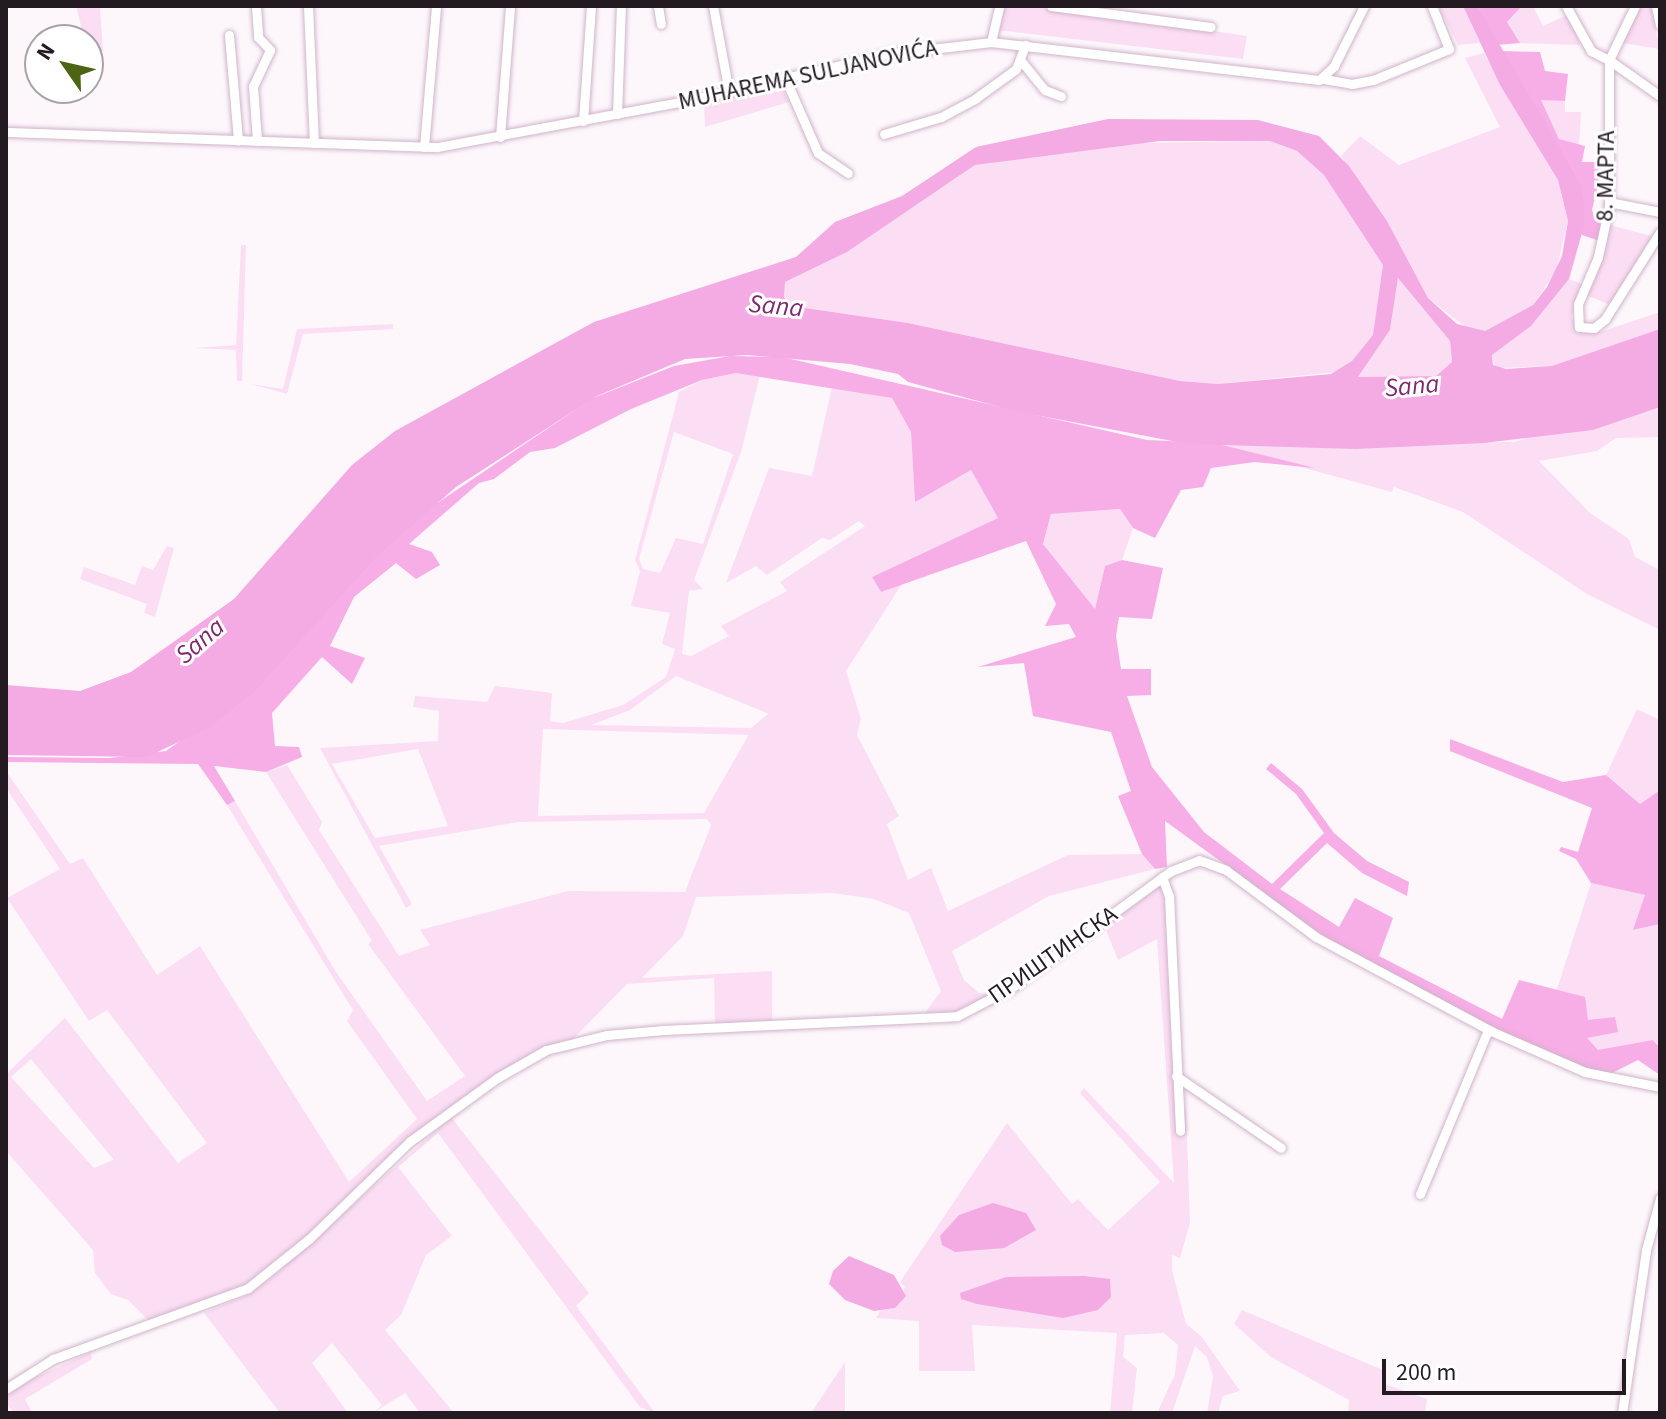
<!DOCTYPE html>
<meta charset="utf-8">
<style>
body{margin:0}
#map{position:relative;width:1666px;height:1419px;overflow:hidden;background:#fdf7fc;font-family:"Source Sans 3",sans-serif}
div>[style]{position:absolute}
.green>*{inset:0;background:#fbdef4}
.forest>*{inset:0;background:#f7ade6}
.water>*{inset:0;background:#f4aae3}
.roads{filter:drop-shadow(0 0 2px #d1b4ca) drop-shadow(0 0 2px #d1b4ca)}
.minor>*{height:9px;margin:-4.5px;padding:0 4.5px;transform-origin:4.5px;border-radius:4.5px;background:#fff}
span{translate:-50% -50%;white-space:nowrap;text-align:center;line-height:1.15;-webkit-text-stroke:6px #fff;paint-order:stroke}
.street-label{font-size:24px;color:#241a22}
.water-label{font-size:26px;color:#7c296e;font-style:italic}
.frame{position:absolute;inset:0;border:8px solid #241a22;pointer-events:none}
.north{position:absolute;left:24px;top:24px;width:80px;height:80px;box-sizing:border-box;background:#fff;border:2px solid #a7a3a7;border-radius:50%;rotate:304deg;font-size:22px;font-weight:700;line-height:32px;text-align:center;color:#241a22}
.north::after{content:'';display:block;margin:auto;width:28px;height:36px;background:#4c6413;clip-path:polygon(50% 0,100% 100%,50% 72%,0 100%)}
.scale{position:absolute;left:1382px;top:1359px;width:244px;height:36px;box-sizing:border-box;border:4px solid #241a22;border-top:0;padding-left:10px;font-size:24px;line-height:28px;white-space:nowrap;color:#241a22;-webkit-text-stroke:6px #fff;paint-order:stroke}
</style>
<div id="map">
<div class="green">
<div style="clip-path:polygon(76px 6px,100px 6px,103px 51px,88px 53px)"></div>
<div style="clip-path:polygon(1004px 6px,1044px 6px,1247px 36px,1243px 59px,997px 30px)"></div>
<div style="clip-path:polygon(1438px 6px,1463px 6px,1480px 43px,1458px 45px)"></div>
<div style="clip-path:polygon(1522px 6px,1533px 6px,1543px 26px,1569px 14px,1580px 45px,1520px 43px,1507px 22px)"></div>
<div style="clip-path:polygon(1638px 6px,1651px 6px,1660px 49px,1622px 43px)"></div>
<div style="clip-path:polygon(1484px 53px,1558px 180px,1568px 221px,1556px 271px,1533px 305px,1485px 331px,1472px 332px,1428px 298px,1387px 221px,1341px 156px,1360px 136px,1399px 165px,1500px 127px,1465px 58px)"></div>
<div style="clip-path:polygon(780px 84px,789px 102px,705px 127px,704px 103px)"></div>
<div style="clip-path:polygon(1540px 99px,1565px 101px,1565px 112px,1581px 112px,1579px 146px,1559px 139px)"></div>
<div style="clip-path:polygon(1270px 141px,1297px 151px,1324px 175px,1385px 264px,1387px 319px,1354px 365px,1337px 372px,1218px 384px,1180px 381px,908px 323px,798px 307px,784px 298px,785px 282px,847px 252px,975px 165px,1129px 143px)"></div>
<div style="clip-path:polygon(1610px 225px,1655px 237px,1613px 306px,1586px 295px)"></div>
<div style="clip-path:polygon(241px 245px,246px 245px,242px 381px,237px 381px,236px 350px,193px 348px,236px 345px)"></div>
<div style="clip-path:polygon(1398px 278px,1450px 341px,1452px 362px,1436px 376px,1358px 377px,1390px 330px)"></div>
<div style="clip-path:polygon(1569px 279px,1585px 285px,1571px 317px,1582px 332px,1600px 332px,1660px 312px,1660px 329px,1587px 358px,1552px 366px,1495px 368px,1492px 355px,1531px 326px)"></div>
<div style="clip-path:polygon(393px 324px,393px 329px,303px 334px,287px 394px,250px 384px,283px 389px,297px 329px)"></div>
<div style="clip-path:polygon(evenodd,736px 373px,760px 375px,741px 452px,694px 580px,703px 589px,689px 591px,682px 654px,691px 656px,729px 636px,721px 626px,787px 591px,780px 582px,865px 526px,859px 521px,830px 540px,822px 538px,767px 575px,756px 566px,726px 583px,769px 468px,812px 476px,832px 387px,892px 398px,911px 432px,915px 501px,971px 470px,998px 518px,872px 577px,881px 592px,902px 584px,846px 671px,861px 719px,857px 735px,899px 816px,887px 824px,908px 880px,931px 868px,948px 911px,1068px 855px,1142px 854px,1155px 869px,1049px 896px,952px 951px,964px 980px,979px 993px,997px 995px,966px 1012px,922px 1017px,941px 991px,909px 913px,874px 899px,832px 893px,696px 897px,683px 936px,642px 978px,772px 971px,772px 1021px,715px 1025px,714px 978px,627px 984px,573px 1039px,559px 1043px,429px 1124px,253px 1284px,152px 1324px,128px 1300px,111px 1294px,95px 1273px,93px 1250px,6px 1151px,6px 1074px,65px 1018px,178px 1163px,207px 1143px,107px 1010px,89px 1021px,7px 898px,60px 869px,6px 788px,6px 771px,70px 864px,83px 858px,157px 975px,200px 946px,349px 1182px,417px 1119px,347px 1021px,353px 1010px,227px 805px,235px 801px,336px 972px,427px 1101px,465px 1076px,368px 944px,372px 941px,266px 772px,287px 765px,322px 822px,319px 830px,399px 956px,430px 945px,420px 930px,568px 891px,685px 892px,711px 825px,707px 819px,518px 822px,379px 846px,412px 904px,406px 908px,320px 748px,438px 741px,439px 711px,413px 707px,415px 696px,487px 702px,495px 686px,552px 693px,550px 721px,563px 723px,623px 705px,666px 677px,675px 649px,662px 644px,670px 613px,631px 606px,640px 571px,635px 560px,679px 392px,702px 380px,736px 373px,674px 432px,733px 454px,703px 544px,676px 538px,660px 573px,643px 569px,639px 559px,674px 432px,736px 373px,676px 676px,767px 713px,768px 714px,751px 728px,591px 725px,630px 710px,676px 676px,736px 373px,543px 729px,748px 735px,748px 736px,704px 813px,538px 816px,543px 729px,736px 373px,418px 749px,448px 826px,375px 838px,332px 764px,418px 749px,736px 373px,31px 1059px,113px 1159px,113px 1160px,94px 1168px,11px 1077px,31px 1059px)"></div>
<div style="clip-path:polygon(1660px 406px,1660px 437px,1616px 438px,1597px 451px,1539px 461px,1590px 513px,1629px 539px,1635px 557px,1660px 570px,1660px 630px,1587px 594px,1463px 512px,1394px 487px,1392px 492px,1214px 443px,1515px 442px,1569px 423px,1595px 429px)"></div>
<div style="clip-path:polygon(1120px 509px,1133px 528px,1122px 560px,1105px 566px,1095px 610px,1043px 544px,1051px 514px)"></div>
<div style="clip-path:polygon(167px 546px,174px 548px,155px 617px,144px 613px,147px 604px,80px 579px,84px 567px,135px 585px,142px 566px,153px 570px)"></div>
<div style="clip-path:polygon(1637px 709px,1660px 720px,1660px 790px,1640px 804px,1606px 775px)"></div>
<div style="clip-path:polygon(1591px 883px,1646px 895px,1634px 930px,1660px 924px,1660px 1048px,1653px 1040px,1598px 1051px,1586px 1038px,1588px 1020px,1556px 992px)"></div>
<div style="clip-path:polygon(1157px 887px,1165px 887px,1176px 1110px,1186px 1109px,1190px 1223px,1180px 1258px,1172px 1255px,1172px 1270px,1186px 1324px,1201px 1336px,1240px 1391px,1223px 1396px,1218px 1413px,1207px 1413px,1213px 1376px,1207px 1357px,1195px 1346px,1172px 1413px,1157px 1413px,1175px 1374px,1178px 1345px,1164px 1333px,1125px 1335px,1123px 1357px,1137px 1368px,1132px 1413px,1110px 1413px,1117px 1333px,972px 1325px,975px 1371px,919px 1371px,919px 1321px,876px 1318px,881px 1310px,895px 1308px,905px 1287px,900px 1282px,1007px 1123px,1072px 1204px,1078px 1199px,1108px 1230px,1160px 1182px,1080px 1093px,1084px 1088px,1174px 1183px,1157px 939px,1118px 960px,1104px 925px)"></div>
<div style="clip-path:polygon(451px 1117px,589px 1293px,576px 1306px,655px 1413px,640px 1407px,438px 1133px,398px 1167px,452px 1236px,426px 1255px,401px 1315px,385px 1330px,454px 1413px,420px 1413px,405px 1393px,373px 1413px,382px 1405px,332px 1343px,312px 1363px,348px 1413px,280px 1413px,204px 1313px,245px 1296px,271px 1278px)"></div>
<div style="clip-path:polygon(1242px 1310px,1385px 1371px,1382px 1383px,1427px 1399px,1425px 1413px,1348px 1413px,1349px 1400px,1271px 1357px,1234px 1324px)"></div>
<div style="clip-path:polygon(91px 1352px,92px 1359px,25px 1399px,32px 1413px,14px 1413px,6px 1403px,6px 1396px,19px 1385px)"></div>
<div style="clip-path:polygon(845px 1362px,845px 1413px,811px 1413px)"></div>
</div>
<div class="forest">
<div style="clip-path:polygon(1477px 6px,1522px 6px,1507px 22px,1520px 43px,1497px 45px)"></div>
<div style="clip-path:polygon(1501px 51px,1540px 52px,1545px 71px,1568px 74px,1565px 101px,1541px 100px,1559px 139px,1585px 146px,1582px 162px,1604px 162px,1592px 210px,1595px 220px,1603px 223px,1600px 241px,1582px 235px,1579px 180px)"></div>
<div style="clip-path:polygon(730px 356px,782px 357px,1147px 440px,1214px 443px,1315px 468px,1255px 462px,1211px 468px,1203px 487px,1181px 490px,1155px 538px,1133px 528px,1120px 509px,1051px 514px,1043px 544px,1095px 609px,1105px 566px,1122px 560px,1163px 568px,1152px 619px,1119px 617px,1116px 636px,1121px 669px,1151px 669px,1151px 695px,1127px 696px,1152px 767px,1204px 832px,1272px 884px,1324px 833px,1296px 794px,1266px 769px,1271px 763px,1302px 789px,1334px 833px,1367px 861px,1409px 882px,1407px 896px,1362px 873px,1327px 843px,1280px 889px,1339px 927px,1355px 898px,1393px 918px,1379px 956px,1502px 1019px,1519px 980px,1585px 997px,1588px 1020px,1615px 1017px,1618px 1032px,1587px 1038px,1598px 1050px,1653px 1040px,1660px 1048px,1660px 1075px,1638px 1060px,1610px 1074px,1582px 1067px,1481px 1022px,1333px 943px,1165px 821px,1167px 867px,1155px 869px,1142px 854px,1118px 796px,1131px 791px,1111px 732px,1033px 716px,1024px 663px,978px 667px,1076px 637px,1069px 624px,1045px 626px,1056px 604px,1026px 541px,881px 592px,872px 577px,998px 518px,971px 470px,915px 502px,911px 432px,892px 398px,736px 373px,702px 380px,631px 409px,555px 448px,530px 452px,494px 479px,479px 483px,409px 544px,432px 552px,440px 565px,416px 579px,396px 563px,354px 597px,330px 646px,365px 658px,352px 684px,322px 657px,272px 713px,275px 746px,299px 747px,302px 757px,266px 772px,214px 766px,235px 801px,227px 805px,198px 764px,6px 762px,6px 757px,110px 758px,166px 751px,258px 685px,382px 545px,427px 510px,593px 398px,674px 366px)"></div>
<div style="clip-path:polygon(1450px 739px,1563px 782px,1606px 775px,1640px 804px,1660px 790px,1660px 924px,1633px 930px,1645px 895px,1591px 883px,1576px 859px,1559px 851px,1561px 847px,1578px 852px,1592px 808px,1450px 751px)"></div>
</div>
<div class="water">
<div style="clip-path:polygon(evenodd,1463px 6px,1477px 6px,1579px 180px,1584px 201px,1584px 226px,1569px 279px,1531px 326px,1492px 355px,1493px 365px,1506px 369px,1552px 366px,1660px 329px,1660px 407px,1593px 430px,1484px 443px,1356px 449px,1188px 444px,1015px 411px,908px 382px,898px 374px,850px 364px,747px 355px,685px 359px,597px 396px,456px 487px,377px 556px,254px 692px,210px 727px,147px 757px,6px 755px,6px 685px,80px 691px,131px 672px,234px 599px,352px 465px,395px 431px,594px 322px,796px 257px,835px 222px,902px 196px,976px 147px,1108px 119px,1258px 120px,1319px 136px,1349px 166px,1387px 221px,1428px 298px,1457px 324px,1485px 331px,1533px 305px,1547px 287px,1562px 256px,1568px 221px,1558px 180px,1500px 85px,1463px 6px,1160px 141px,1270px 141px,1297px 151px,1324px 175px,1383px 265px,1373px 335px,1352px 361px,1331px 374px,1218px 384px,1180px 381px,908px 323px,798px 307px,784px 298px,785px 282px,847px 252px,975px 165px,1160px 141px,1463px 6px,1398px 278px,1450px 341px,1452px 362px,1436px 376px,1358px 377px,1390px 330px,1398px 278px)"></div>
<div style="clip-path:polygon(993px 1203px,1026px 1213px,1036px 1230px,1004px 1248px,955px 1252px,942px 1245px,940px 1236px,959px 1215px)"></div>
<div style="clip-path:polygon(849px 1256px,894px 1275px,906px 1296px,895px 1308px,874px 1311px,845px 1300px,829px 1284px,833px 1271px)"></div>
<div style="clip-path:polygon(1084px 1276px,1110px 1279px,1111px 1297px,1098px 1310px,1063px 1318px,977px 1304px,961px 1299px,960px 1293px,1006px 1277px)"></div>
</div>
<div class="roads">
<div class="minor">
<div style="left:256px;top:6px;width:31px;rotate:86deg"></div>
<div style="left:258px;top:37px;width:18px;rotate:47deg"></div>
<div style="left:270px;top:50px;width:40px;rotate:115deg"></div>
<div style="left:253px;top:86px;width:55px;rotate:85.8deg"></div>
<div style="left:308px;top:6px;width:137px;rotate:87.5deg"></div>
<div style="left:658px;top:6px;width:18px;rotate:81deg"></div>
<div style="left:713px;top:6px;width:87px;rotate:79.5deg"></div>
<div style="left:1051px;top:6px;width:161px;rotate:7.5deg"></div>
<div style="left:1566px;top:6px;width:51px;rotate:60.9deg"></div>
<div style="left:1591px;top:51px;width:20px;rotate:27deg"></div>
<div style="left:1609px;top:60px;width:146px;rotate:90deg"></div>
<div style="left:1609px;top:206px;width:52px;rotate:102.2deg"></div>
<div style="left:1598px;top:257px;width:51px;rotate:113.1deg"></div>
<div style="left:1578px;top:304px;width:23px;rotate:88deg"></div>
<div style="left:1579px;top:327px;width:15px;rotate:4deg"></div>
<div style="left:1594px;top:328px;width:14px;rotate:-39deg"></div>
<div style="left:1605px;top:319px;width:103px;rotate:-57.7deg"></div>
<div style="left:1635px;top:6px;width:60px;rotate:115.7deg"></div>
<div style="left:1609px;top:60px;width:62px;rotate:35.2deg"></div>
<div style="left:1656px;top:6px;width:19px;rotate:78deg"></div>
<div style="left:229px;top:35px;width:106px;rotate:85.1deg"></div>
<div style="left:991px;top:42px;width:37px;rotate:-77deg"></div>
<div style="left:1022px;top:62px;width:36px;rotate:51deg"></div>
<div style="left:1045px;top:90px;width:17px;rotate:21deg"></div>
<div style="left:785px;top:78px;width:82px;rotate:66.3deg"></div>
<div style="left:818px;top:153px;width:36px;rotate:34deg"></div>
<div style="left:1324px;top:79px;width:28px;rotate:10deg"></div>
<div style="left:1352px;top:84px;width:21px;rotate:-11deg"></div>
<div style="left:1373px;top:80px;width:82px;rotate:-22.2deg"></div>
<div style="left:1449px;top:49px;width:46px;rotate:-111.6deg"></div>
<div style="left:617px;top:114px;width:108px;rotate:-87.9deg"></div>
<div style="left:583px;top:121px;width:115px;rotate:-86deg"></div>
<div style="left:6px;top:132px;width:431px;rotate:2deg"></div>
<div style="left:437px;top:147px;width:262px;rotate:-10.5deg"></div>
<div style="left:695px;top:99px;width:199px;rotate:-13.1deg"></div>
<div style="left:889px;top:54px;width:103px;rotate:-6.7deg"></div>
<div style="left:991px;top:42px;width:330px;rotate:6.6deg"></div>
<div style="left:1319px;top:80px;width:21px;rotate:-43deg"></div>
<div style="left:1334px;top:66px;width:67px;rotate:-63.4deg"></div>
<div style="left:884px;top:134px;width:59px;rotate:-16.6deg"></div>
<div style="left:941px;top:117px;width:40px;rotate:-28deg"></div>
<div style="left:976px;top:98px;width:49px;rotate:-35.9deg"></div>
<div style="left:1016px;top:69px;width:26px;rotate:-69deg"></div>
<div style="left:500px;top:137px;width:131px;rotate:-85.6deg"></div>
<div style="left:424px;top:147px;width:142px;rotate:-85.1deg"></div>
<div style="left:1609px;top:202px;width:52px;rotate:11.1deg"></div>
<div style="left:1162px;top:877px;width:20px;rotate:70deg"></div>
<div style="left:1169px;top:896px;width:235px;rotate:87.3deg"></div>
<div style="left:1176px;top:1076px;width:127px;rotate:34.4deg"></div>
<div style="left:1420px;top:1194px;width:178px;rotate:-67.5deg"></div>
<div style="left:6px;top:1389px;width:56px;rotate:-32.6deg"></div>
<div style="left:53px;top:1359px;width:208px;rotate:-20deg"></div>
<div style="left:248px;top:1288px;width:78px;rotate:-38.8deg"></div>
<div style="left:309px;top:1239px;width:139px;rotate:-44.1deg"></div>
<div style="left:409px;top:1142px;width:109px;rotate:-36deg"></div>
<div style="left:497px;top:1078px;width:56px;rotate:-29.7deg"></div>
<div style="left:546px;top:1050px;width:63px;rotate:-13.8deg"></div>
<div style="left:607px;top:1035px;width:57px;rotate:-5deg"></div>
<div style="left:664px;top:1030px;width:293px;rotate:-2.7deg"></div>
<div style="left:957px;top:1016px;width:61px;rotate:-27.4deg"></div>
<div style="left:1011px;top:988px;width:198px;rotate:-36.2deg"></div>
<div style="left:1171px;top:871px;width:30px;rotate:-21deg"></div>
<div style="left:1199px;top:860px;width:29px;rotate:20deg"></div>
<div style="left:1226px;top:870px;width:112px;rotate:36.7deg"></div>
<div style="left:1316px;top:937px;width:199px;rotate:28.2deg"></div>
<div style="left:1491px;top:1031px;width:103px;rotate:23.6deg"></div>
<div style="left:1585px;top:1072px;width:76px;rotate:11.3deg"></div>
<div style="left:1622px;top:1413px;width:165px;rotate:-81.6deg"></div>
<div style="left:1646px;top:1250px;width:54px;rotate:-74.9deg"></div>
</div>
</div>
<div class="street-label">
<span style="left:808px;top:75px;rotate:-12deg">MUHAREMA SULJANOVIĆA</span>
<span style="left:1606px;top:176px;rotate:-89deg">8. МАРТА</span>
<span style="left:1053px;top:955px;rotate:-35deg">ПРИШТИНСКА</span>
</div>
<div class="water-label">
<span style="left:776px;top:306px;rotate:5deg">Sana</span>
<span style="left:1412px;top:386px;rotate:-5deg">Sana</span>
<span style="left:200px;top:641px;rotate:-41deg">Sana</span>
</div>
<div class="frame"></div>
<div class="north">N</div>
<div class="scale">200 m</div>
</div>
